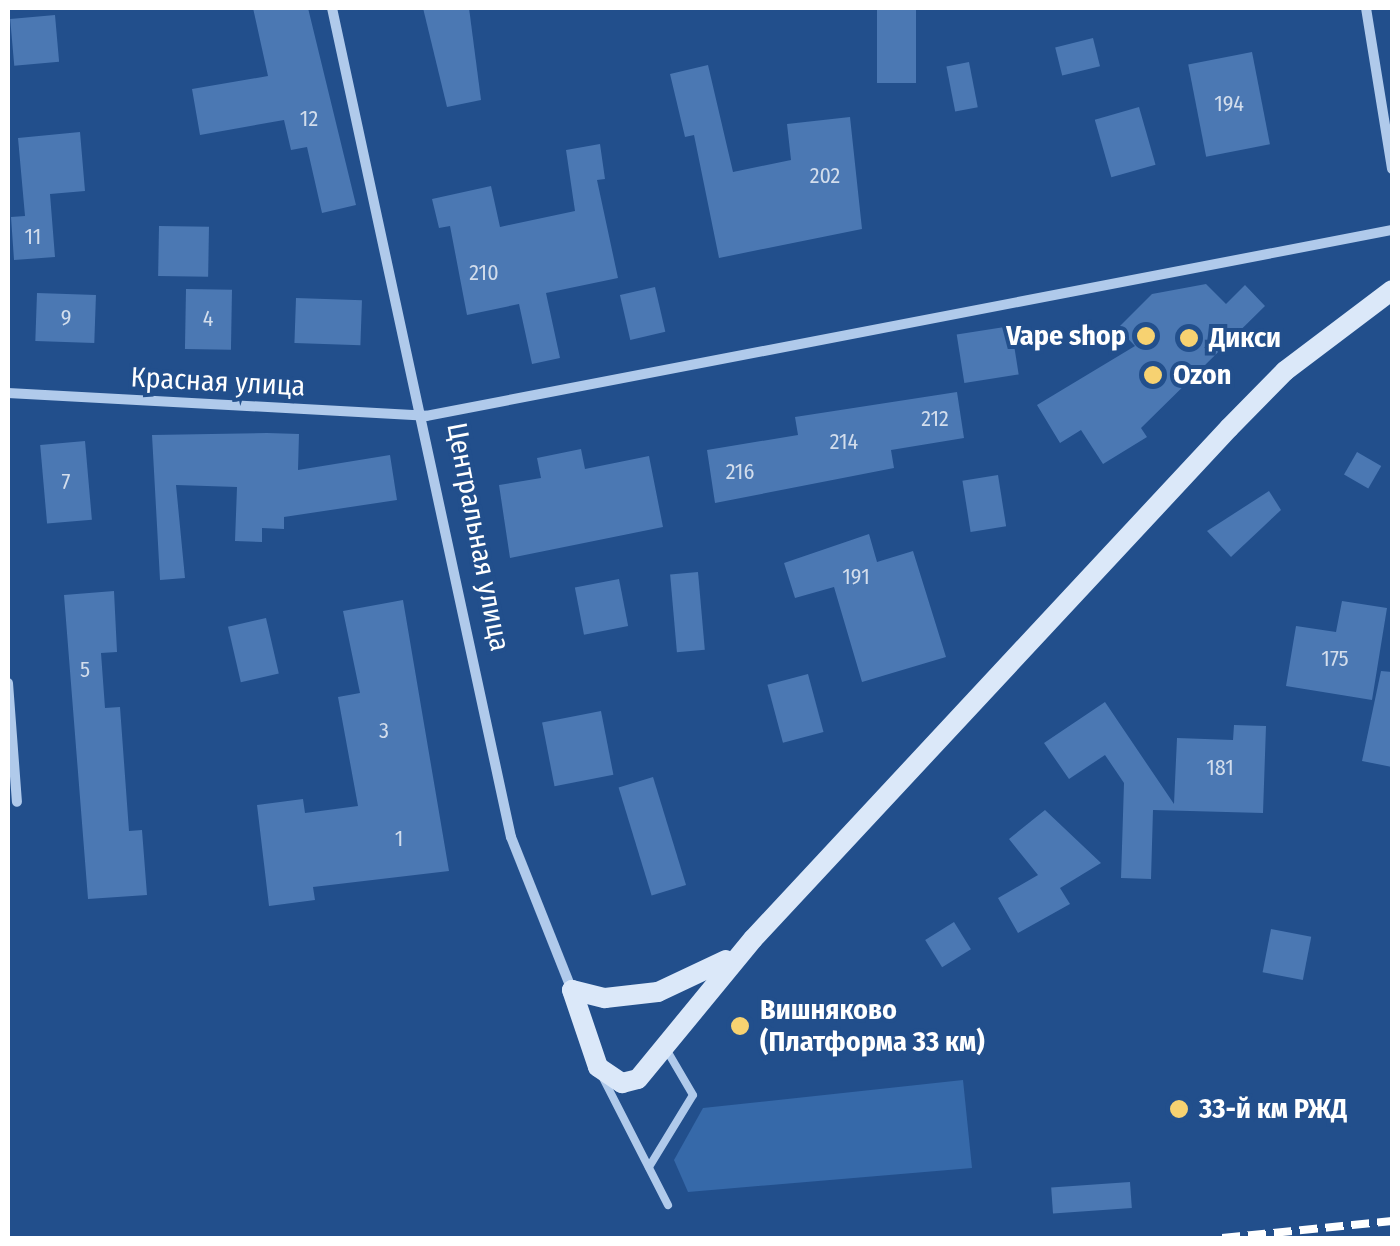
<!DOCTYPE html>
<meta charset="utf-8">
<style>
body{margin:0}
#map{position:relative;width:1400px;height:1246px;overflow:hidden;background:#224f8c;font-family:"Fira Sans Condensed",sans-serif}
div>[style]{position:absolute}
.green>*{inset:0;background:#3669a9}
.building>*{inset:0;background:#4b78b3;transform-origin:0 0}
.lane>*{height:8px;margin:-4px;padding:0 4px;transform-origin:4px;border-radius:4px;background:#b0caeb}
.street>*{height:10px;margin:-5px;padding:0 5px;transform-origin:5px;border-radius:5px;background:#b0caeb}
.secondary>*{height:20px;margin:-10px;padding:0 10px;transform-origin:10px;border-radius:10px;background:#dbe8f9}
.rail>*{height:8px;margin-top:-4px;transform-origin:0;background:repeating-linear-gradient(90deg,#fff 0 18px,transparent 0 26px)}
.dots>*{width:28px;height:28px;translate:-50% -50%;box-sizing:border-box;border:5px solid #224f8c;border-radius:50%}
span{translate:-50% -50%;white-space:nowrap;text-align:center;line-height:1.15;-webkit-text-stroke:8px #224f8c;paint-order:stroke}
.number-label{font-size:22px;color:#d2ddec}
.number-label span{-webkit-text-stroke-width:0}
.poi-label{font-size:28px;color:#fff;font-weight:700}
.right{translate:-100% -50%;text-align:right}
.left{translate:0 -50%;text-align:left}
.street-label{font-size:28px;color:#fff}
.frame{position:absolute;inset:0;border:10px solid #fff;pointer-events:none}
</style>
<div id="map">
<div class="green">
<div style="clip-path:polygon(963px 1080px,972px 1168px,688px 1192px,674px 1160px,703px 1108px)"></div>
</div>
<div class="building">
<div style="clip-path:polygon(253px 8px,308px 8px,356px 205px,322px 213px,307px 147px,291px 150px,284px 120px,200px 135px,192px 89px,268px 76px)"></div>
<div style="clip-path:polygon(423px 8px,469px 8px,481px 100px,447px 107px)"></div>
<div style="left:877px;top:8px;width:39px;height:75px"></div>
<div style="left:55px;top:15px;width:47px;height:45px;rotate:85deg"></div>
<div style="left:1093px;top:38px;width:29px;height:39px;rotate:76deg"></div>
<div style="left:1252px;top:52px;width:94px;height:65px;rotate:79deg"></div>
<div style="left:969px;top:62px;width:46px;height:23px;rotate:79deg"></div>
<div style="clip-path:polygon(708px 65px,733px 172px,791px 160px,787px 124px,850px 117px,862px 229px,719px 258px,694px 135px,685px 137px,670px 74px)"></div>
<div style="left:1139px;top:107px;width:60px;height:46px;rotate:74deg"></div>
<div style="clip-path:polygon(80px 132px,85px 191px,50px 194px,55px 257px,14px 260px,11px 217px,25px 216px,18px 138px)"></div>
<div style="clip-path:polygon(600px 144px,605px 179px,597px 180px,618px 278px,546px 293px,560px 358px,532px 364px,519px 304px,467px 315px,450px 226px,439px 228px,432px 199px,491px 186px,500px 227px,575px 211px,566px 150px)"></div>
<div style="left:159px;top:226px;width:50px;height:50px;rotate:1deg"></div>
<div style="clip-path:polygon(1206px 284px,1226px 304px,1245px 285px,1265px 306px,1141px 428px,1147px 437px,1103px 464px,1081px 430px,1060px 443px,1037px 405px,1135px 346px,1118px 328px,1152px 294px)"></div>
<div style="left:655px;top:287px;width:46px;height:36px;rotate:77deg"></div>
<div style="left:186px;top:289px;width:46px;height:60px;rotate:1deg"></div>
<div style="left:37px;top:293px;width:59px;height:48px;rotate:2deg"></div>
<div style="left:296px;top:298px;width:66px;height:45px;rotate:2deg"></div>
<div style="left:1011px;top:326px;width:49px;height:55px;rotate:81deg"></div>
<div style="clip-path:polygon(957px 392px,964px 438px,891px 450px,894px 468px,715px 503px,707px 450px,798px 435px,795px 417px)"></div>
<div style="clip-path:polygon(267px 433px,299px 434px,298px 470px,390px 455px,397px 500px,284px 517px,284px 529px,262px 528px,262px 542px,235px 541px,237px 487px,176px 485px,185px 578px,160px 580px,152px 435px)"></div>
<div style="left:85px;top:441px;width:79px;height:45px;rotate:85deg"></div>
<div style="clip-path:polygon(581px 449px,585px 469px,649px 456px,663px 527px,510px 558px,499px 485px,541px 478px,537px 458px)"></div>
<div style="left:1357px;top:452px;width:28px;height:26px;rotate:30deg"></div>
<div style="left:998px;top:475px;width:52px;height:36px;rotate:81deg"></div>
<div style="clip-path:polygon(1269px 491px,1281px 510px,1231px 557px,1207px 531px)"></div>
<div style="clip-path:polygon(869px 534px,877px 562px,913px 551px,946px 657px,862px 682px,834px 587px,795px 598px,784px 563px)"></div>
<div style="left:698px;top:572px;width:78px;height:28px;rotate:85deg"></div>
<div style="left:619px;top:579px;width:48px;height:45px;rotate:79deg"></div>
<div style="clip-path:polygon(114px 591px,117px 652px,101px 653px,105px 708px,120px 707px,129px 831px,142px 830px,147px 895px,88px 899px,64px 595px)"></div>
<div style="clip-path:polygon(403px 600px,449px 871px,313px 887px,315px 900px,269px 906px,257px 805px,303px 799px,305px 813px,358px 806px,338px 697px,360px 693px,343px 611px)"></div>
<div style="clip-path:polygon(1342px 601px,1387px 608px,1372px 700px,1286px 686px,1296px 626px,1336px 632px)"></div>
<div style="left:266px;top:618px;width:57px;height:39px;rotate:77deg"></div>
<div style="clip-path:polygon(1381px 671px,1392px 672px,1392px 767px,1362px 761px)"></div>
<div style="left:808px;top:674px;width:60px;height:42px;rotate:75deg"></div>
<div style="clip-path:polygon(1105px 702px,1174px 804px,1177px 738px,1233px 740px,1234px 725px,1266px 726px,1263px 813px,1153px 810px,1151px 879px,1121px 878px,1124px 783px,1105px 755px,1069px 779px,1044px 743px)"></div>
<div style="left:601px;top:711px;width:65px;height:60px;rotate:79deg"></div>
<div style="left:653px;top:777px;width:113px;height:36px;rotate:73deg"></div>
<div style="clip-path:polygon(1045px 810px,1101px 863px,1060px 888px,1070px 904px,1018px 933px,998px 898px,1038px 875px,1009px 839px)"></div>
<div style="left:954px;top:922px;width:32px;height:34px;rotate:58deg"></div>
<div style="left:1271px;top:929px;width:41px;height:44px;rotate:11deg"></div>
<div style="left:1130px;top:1182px;width:26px;height:79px;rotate:86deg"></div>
</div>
<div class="lane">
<div style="left:602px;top:1076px;width:145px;rotate:62.9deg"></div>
<div style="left:649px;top:1167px;width:84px;rotate:-58.6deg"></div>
<div style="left:693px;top:1095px;width:56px;rotate:-120.3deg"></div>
</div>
<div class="street">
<div style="left:332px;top:8px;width:848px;rotate:77.82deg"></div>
<div style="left:511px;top:837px;width:165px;rotate:68.3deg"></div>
<div style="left:1366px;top:8px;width:163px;rotate:80.8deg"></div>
<div style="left:8px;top:393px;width:419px;rotate:3.1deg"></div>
<div style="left:426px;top:416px;width:984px;rotate:-10.9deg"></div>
<div style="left:8px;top:683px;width:119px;rotate:85.7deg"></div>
</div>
<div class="secondary">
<div style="left:572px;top:990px;width:81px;rotate:71.3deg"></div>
<div style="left:598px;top:1067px;width:29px;rotate:34deg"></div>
<div style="left:622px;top:1083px;width:16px;rotate:-14deg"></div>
<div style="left:638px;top:1079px;width:181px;rotate:-50.6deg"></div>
<div style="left:753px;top:939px;width:698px;rotate:-47.03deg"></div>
<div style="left:1229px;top:428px;width:80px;rotate:-45.5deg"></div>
<div style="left:1285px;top:371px;width:134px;rotate:-37.1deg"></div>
<div style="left:572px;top:990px;width:34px;rotate:14deg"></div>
<div style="left:605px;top:998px;width:53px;rotate:-6.5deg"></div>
<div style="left:658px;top:992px;width:75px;rotate:-25.2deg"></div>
</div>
<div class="rail">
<div style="left:1222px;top:1238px;width:171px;rotate:-5.7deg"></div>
</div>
<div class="dots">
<div style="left:1146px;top:336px;background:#f7d271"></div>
<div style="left:1189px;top:338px;background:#f7d271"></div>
<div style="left:1153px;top:375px;background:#f7d271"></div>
<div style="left:740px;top:1026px;background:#f7d271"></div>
<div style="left:1179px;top:1109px;background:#f7d271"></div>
</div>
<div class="number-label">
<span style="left:1229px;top:104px">194</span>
<span style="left:309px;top:119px">12</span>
<span style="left:825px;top:176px">202</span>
<span style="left:33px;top:237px">11</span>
<span style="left:484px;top:273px">210</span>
<span style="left:66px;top:318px">9</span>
<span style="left:208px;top:319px">4</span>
<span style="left:935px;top:419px">212</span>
<span style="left:844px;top:442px">214</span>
<span style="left:740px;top:472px">216</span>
<span style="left:66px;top:482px">7</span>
<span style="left:856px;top:577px">191</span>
<span style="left:1335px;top:659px">175</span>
<span style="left:85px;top:670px">5</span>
<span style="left:384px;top:731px">3</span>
<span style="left:1220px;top:768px">181</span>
<span style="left:399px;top:839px">1</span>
</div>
<div class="poi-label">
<span class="right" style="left:1126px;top:336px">Vape shop</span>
<span class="left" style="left:1209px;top:338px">Дикси</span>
<span class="left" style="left:1173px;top:375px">Ozon</span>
<span class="left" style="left:760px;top:1026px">Вишняково<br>(Платформа 33 км)</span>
<span class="left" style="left:1199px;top:1109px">33-й км РЖД</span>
</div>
<div class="street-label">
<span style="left:218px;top:382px;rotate:3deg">Красная улица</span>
<span style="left:478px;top:537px;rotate:79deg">Центральная улица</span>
</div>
<div class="frame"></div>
</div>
